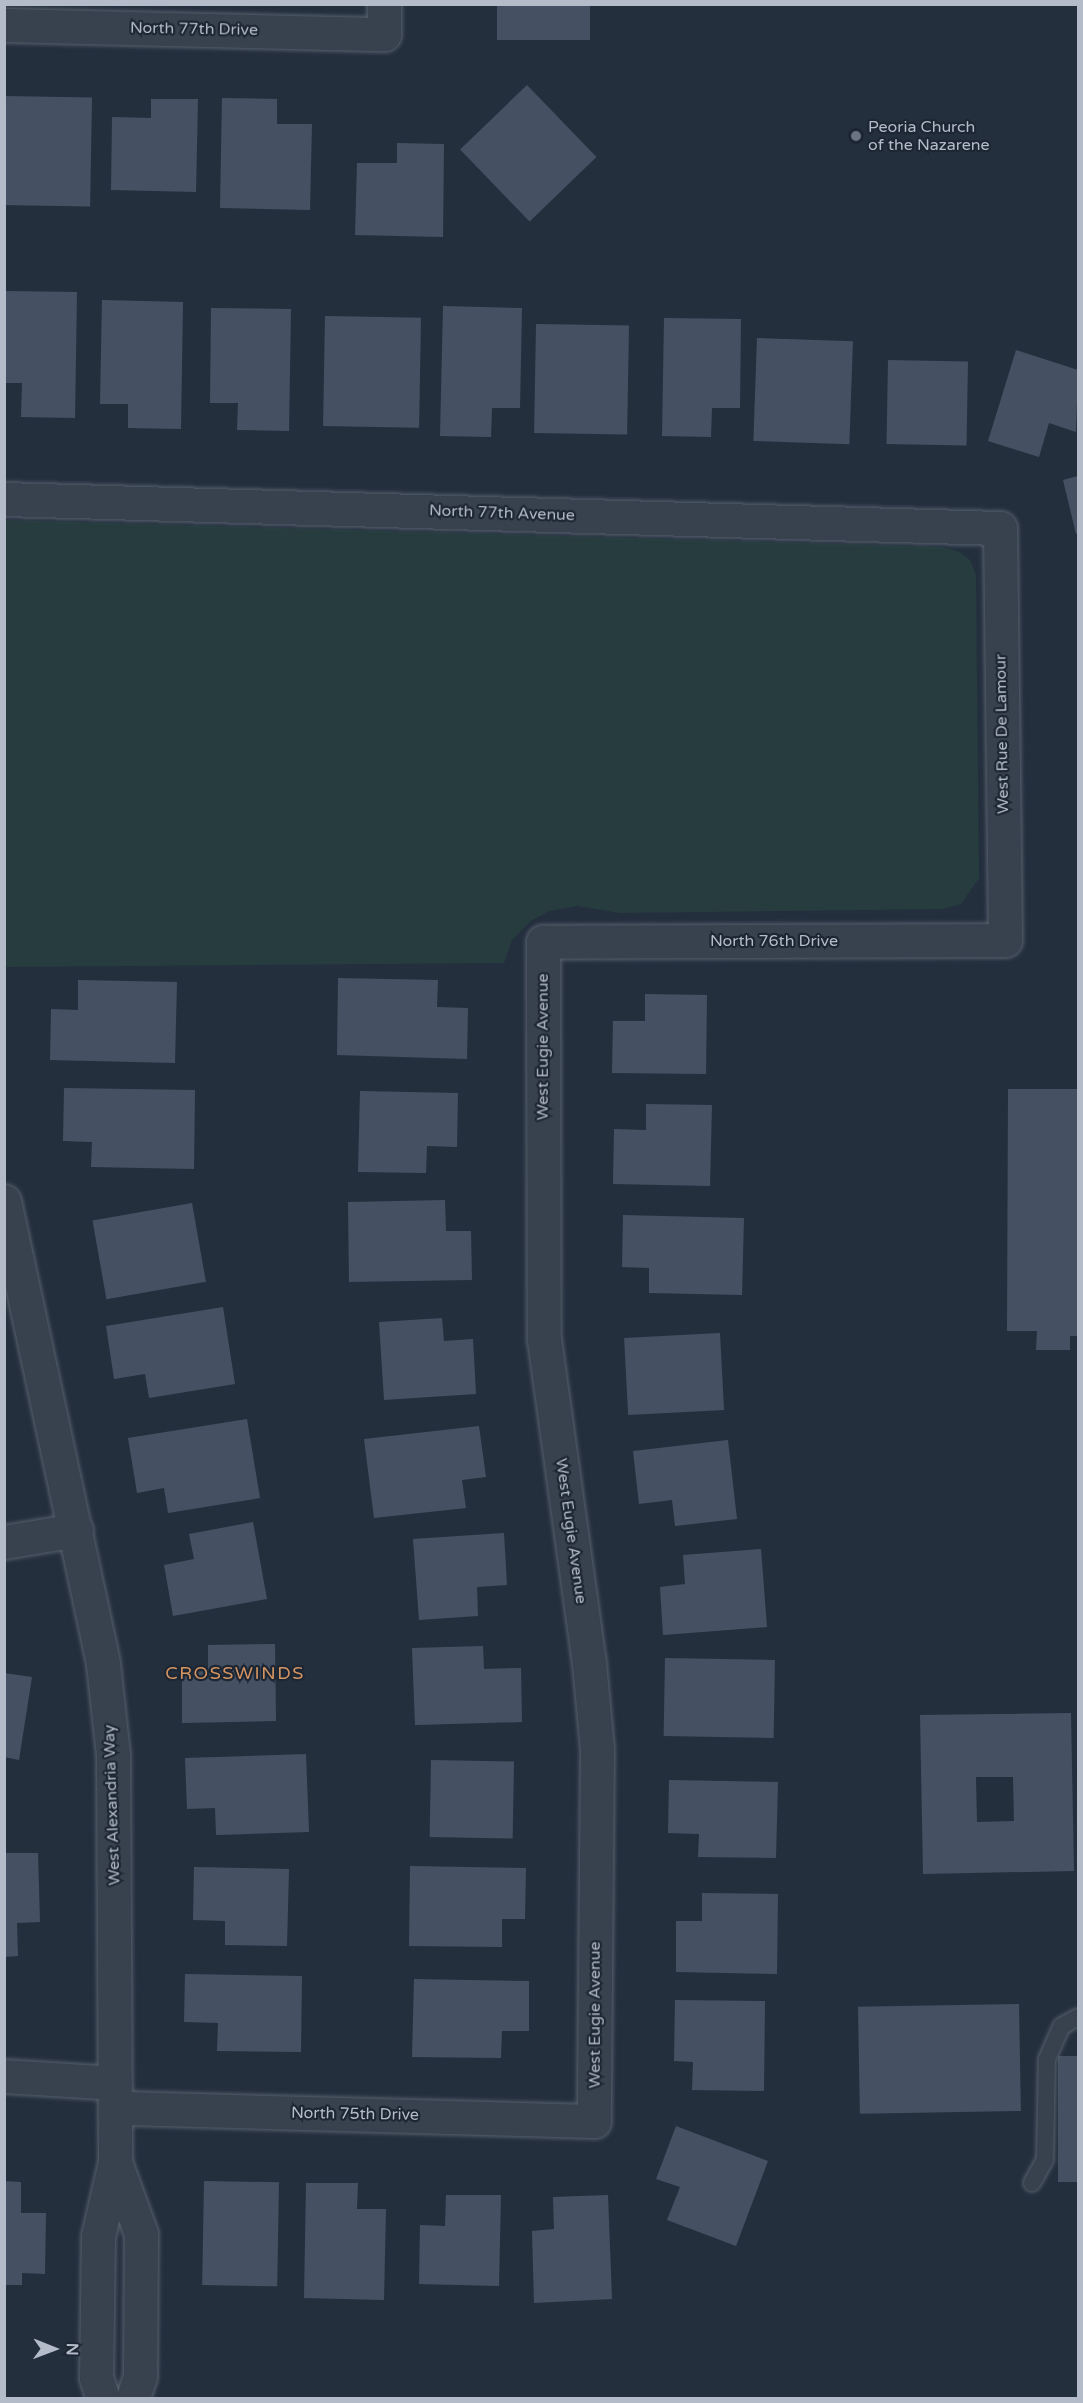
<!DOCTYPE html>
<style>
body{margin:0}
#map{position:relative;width:1083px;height:2403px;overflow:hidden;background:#242f3e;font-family:"Varela Round",sans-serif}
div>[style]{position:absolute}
.green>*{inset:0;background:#263c3f}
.building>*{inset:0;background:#455162;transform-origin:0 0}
.roads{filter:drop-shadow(0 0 2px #565f6c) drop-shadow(0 0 2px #565f6c)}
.lane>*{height:16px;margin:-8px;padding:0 8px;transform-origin:8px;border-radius:8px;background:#38414e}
.street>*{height:33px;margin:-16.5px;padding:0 16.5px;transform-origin:16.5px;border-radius:16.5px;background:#38414e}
.dots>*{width:16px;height:16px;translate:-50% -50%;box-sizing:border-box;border:3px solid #1d2633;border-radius:50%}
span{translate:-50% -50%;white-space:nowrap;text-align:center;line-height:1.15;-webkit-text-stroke:4.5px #1d2633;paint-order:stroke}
.street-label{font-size:16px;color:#b4bcc9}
.poi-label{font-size:16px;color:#b4bcc9}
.left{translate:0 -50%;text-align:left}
.neighbourhood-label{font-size:18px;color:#d59563;letter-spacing:1.5px}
.frame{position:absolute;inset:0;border:6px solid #b4bcc9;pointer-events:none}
.north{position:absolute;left:24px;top:2319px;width:60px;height:60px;-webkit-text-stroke:4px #1d2633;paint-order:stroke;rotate:91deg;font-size:16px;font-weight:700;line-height:24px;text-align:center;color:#b4bcc9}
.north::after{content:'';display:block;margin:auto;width:21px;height:27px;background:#b4bcc9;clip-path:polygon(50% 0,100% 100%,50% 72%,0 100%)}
</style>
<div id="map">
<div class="green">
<div style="clip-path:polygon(5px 520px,942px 547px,958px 551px,970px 560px,976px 575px,979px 878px,961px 904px,943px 909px,620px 913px,577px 906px,549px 911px,531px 921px,512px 940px,504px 963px,5px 967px)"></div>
</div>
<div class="building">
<div style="left:497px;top:4px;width:93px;height:36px"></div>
<div style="left:527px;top:85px;width:100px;height:93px;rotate:46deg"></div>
<div style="left:4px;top:96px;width:88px;height:109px;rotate:1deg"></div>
<div style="clip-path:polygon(222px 98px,277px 99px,277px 124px,312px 124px,310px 210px,220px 208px)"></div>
<div style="clip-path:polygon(151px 99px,198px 99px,196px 192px,111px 190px,112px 117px,151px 118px)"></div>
<div style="clip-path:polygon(397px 143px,444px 144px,443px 237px,355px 235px,357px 163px,397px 163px)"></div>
<div style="clip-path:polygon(4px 291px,77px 292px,75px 418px,21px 417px,22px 383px,4px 383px)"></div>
<div style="clip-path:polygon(102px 300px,183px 302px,181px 429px,128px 428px,128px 404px,100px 404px)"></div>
<div style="clip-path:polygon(443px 306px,522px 308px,520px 408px,492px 408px,491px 437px,440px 436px)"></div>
<div style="clip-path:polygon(211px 308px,291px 309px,289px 431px,237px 430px,238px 403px,210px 403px)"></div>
<div style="left:325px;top:316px;width:96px;height:110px;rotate:1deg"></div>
<div style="clip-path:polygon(664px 318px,741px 319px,740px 408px,712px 408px,711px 437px,662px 436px)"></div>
<div style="left:536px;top:324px;width:93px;height:109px;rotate:1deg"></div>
<div style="left:757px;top:338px;width:96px;height:103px;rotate:2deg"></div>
<div style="clip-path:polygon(1016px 350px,1078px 370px,1076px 432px,1049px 423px,1039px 457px,988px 441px)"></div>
<div style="left:888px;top:360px;width:80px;height:84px;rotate:1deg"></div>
<div style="clip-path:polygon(1078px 476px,1078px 533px,1076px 534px,1063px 480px)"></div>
<div style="clip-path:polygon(338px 978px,438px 980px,437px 1007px,468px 1008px,467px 1059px,337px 1055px)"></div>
<div style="clip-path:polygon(78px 980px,177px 982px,175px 1063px,50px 1060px,51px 1009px,78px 1010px)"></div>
<div style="clip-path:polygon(645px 994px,707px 995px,706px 1074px,612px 1073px,613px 1021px,645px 1021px)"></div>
<div style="clip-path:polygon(64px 1088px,195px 1090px,194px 1169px,91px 1167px,92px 1142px,63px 1141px)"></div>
<div style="clip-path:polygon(1008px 1089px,1078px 1089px,1078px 1336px,1070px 1336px,1070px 1350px,1036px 1350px,1037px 1331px,1007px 1331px)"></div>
<div style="clip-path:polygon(360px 1091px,458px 1093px,457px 1147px,427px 1146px,426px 1173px,358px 1172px)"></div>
<div style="clip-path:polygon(646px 1104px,712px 1105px,710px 1186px,613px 1184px,614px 1129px,646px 1130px)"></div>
<div style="clip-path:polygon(445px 1200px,446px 1231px,471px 1231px,472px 1280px,349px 1282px,348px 1202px)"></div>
<div style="left:192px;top:1203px;width:80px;height:101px;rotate:80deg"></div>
<div style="clip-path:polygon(623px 1215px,744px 1218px,742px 1295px,649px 1293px,649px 1268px,622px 1267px)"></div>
<div style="clip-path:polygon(223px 1307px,235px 1384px,149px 1398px,145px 1374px,114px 1379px,106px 1326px)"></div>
<div style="clip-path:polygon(442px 1318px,444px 1341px,473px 1339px,476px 1394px,384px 1400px,379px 1322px)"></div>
<div style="left:720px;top:1333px;width:77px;height:96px;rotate:87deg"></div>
<div style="clip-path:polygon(247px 1419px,260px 1498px,168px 1513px,164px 1488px,137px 1493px,128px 1438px)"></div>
<div style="clip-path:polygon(479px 1426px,486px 1477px,462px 1480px,466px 1508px,374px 1518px,364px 1439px)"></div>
<div style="clip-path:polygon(728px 1440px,737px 1519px,675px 1526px,672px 1500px,639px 1504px,633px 1451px)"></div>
<div style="clip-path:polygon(253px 1522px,267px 1599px,173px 1616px,164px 1565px,194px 1559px,189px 1534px)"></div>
<div style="clip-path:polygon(504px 1533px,507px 1585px,477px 1587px,478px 1616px,419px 1620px,413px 1539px)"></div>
<div style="clip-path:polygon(761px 1549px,767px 1627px,663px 1635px,660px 1587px,685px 1584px,683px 1555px)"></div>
<div style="clip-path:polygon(275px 1644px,276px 1721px,182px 1723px,182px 1672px,208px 1671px,208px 1645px)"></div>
<div style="clip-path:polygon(483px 1646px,484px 1669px,521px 1668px,522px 1722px,415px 1725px,412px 1648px)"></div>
<div style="left:665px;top:1658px;width:110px;height:78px;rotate:1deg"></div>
<div style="clip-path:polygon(4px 1673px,32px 1677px,19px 1760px,4px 1757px)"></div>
<div style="clip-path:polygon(evenodd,1071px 1713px,1074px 1871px,923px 1874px,920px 1715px,1071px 1713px,976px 1777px,1013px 1777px,1014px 1821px,977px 1822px,976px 1777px)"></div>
<div style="clip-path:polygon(306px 1754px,309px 1832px,216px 1835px,215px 1808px,187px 1809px,185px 1758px)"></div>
<div style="left:431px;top:1760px;width:83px;height:77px;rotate:1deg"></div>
<div style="clip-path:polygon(669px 1780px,778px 1782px,776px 1858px,698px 1857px,699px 1834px,668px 1833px)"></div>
<div style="clip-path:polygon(4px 1853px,38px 1853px,40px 1922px,17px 1923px,18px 1956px,4px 1957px)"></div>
<div style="clip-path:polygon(410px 1866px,526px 1868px,525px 1919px,502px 1919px,502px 1947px,409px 1946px)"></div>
<div style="clip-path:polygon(194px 1867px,289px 1869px,287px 1946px,225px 1945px,225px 1921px,193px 1920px)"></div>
<div style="clip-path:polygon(702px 1893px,778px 1894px,777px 1974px,676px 1972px,676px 1921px,702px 1921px)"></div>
<div style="clip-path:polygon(185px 1974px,302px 1976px,301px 2052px,217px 2051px,218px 2023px,184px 2022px)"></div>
<div style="clip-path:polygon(414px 1979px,529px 1981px,529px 2031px,502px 2031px,501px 2058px,412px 2057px)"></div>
<div style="clip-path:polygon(675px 2000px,765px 2001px,764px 2091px,692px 2090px,693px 2062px,674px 2061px)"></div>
<div style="left:1019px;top:2004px;width:107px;height:161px;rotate:89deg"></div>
<div style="left:1058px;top:2056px;width:20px;height:126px"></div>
<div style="clip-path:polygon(676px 2126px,768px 2161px,736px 2246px,667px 2220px,680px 2187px,656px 2179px)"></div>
<div style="clip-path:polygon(4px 2181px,21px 2182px,21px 2213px,46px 2213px,45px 2274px,22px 2273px,22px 2285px,4px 2285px)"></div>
<div style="left:204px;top:2181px;width:75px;height:104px;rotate:1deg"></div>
<div style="clip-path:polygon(306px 2183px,358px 2183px,357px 2209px,386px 2209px,384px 2300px,304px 2298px)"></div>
<div style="clip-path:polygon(446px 2195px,501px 2195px,499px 2286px,419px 2284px,420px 2225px,445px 2226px)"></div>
<div style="clip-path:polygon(608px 2195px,612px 2299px,534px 2303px,532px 2231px,554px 2229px,553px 2197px)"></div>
</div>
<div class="roads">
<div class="lane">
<div style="left:1032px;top:2183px;width:26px;rotate:-61deg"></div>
<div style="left:1045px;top:2160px;width:101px;rotate:-88.9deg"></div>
<div style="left:1047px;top:2059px;width:36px;rotate:-66deg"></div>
<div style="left:1062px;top:2026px;width:18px;rotate:-29deg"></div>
</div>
<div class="street">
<div style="left:4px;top:25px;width:380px;rotate:1.4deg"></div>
<div style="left:384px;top:34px;width:30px;rotate:-90deg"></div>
<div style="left:4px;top:499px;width:996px;rotate:1.67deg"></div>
<div style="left:1000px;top:528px;width:412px;rotate:89.3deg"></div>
<div style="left:1005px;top:940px;width:462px;rotate:179.8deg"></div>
<div style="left:543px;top:942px;width:397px;rotate:89.9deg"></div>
<div style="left:544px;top:1339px;width:327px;rotate:82.1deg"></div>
<div style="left:589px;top:1663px;width:86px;rotate:84.7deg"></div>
<div style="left:597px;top:1749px;width:372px;rotate:90.5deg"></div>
<div style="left:594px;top:2121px;width:479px;rotate:-178.4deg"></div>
<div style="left:4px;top:1201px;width:473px;rotate:77.9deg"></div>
<div style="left:103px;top:1664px;width:92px;rotate:83.7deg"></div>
<div style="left:113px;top:1755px;width:407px;rotate:89.7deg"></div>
<div style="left:115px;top:2162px;width:76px;rotate:102.9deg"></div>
<div style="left:98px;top:2236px;width:142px;rotate:90.8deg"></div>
<div style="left:96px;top:2378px;width:21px;rotate:71deg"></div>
<div style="left:4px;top:1542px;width:73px;rotate:-9.5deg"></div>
<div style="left:4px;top:2076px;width:111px;rotate:3.6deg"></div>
<div style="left:115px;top:2162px;width:77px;rotate:70.1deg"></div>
<div style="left:141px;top:2234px;width:142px;rotate:90.4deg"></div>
<div style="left:140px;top:2376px;width:23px;rotate:108deg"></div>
</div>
</div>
<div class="dots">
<div style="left:856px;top:136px;background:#6b7280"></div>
</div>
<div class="street-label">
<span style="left:194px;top:29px;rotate:1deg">North 77th Drive</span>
<span style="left:502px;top:513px;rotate:2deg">North 77th Avenue</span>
<span style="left:1002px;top:734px;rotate:-91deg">West Rue De Lamour</span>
<span style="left:774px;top:941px">North 76th Drive</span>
<span style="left:543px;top:1047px;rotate:-90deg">West Eugie Avenue</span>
<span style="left:571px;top:1531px;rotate:82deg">West Eugie Avenue</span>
<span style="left:112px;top:1805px;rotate:-92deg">West Alexandria Way</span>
<span style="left:595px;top:2015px;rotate:-90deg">West Eugie Avenue</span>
<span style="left:355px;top:2114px;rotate:1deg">North 75th Drive</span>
</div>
<div class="poi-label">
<span class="left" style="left:868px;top:136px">Peoria Church<br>of the Nazarene</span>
</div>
<div class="neighbourhood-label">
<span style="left:235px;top:1673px">CROSSWINDS</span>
</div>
<div class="frame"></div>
<div class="north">N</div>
</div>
